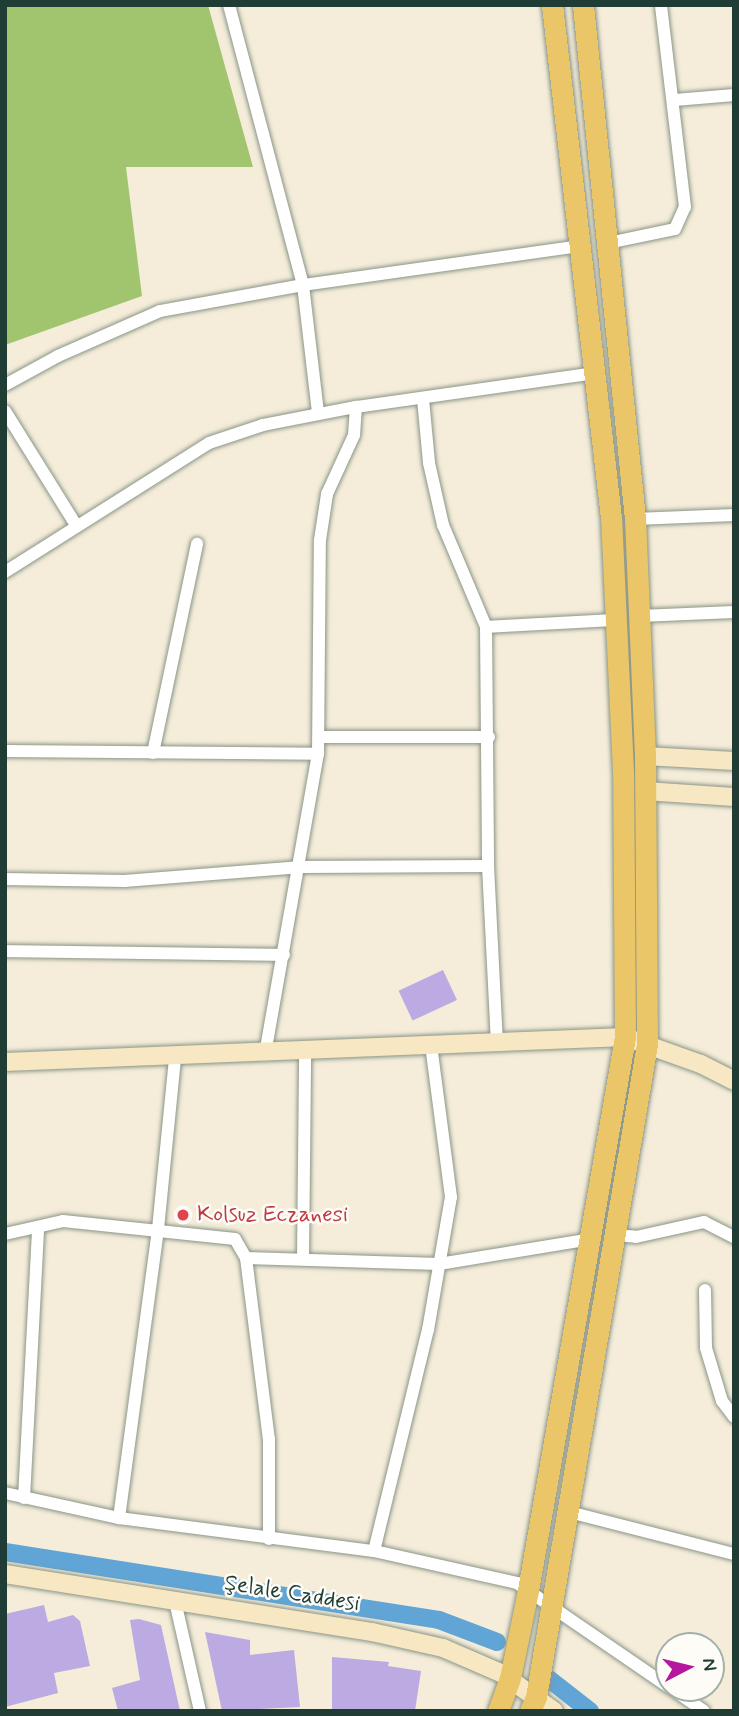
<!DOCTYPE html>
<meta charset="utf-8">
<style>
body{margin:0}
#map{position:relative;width:739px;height:1716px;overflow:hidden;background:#f5edda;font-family:Mynerve,sans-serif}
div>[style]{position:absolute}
.green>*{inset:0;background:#a1c56f}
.canal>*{height:18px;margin:-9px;padding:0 9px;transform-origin:9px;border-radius:9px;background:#60a5d5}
.building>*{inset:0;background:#bbabe2;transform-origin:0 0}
.roads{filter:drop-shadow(0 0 2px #8a9587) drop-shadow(0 0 2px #8a9587)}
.street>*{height:12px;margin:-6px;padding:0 6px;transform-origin:6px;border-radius:6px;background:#fff}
.secondary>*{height:18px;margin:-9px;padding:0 9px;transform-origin:9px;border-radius:9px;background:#f7e8c3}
.primary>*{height:21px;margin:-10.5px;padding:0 10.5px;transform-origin:10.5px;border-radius:10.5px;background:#ebc669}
.dots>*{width:19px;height:19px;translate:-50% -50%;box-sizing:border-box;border:4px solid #fdfcf7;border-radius:50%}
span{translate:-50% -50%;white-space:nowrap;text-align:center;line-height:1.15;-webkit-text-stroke:5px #fdfcf7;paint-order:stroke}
.health-label{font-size:23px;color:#be3a42}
.left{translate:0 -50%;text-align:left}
.street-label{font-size:23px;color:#1f3d34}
.frame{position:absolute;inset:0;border:7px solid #1f3d34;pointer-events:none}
.north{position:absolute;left:655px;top:1632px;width:70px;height:70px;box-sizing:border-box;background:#fdfcf7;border:2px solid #a4b0a9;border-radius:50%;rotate:83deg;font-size:19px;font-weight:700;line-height:28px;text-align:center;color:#1f3d34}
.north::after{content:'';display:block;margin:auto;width:24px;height:32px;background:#b5179e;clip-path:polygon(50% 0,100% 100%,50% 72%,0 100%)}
</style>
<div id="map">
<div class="green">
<div style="clip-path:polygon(5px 5px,208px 5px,253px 167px,126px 167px,142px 296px,5px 345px)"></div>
</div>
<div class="canal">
<div style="left:5px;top:1552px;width:439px;rotate:8.9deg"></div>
<div style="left:439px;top:1620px;width:62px;rotate:20.8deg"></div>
<div style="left:549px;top:1679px;width:52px;rotate:38deg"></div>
</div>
<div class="building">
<div style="left:443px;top:970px;width:33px;height:49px;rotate:65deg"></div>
<div style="clip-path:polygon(44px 1605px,48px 1622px,73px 1615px,80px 1621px,90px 1666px,54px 1673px,58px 1693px,5px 1707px,5px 1614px)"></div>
<div style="clip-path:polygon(139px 1619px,161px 1625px,180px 1711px,118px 1711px,112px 1688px,140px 1680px,130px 1620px)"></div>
<div style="clip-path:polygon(205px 1632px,250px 1640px,250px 1655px,294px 1650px,300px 1707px,222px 1711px)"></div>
<div style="clip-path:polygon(332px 1657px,389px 1662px,388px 1666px,421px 1671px,415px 1711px,332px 1711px)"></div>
</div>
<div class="roads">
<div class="street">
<div style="left:229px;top:5px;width:290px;rotate:75.2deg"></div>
<div style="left:303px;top:285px;width:129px;rotate:83.3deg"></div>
<div style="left:675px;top:100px;width:59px;rotate:-4.8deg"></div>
<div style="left:608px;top:243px;width:68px;rotate:-11.8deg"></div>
<div style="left:675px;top:229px;width:24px;rotate:-66deg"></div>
<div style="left:685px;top:207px;width:203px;rotate:-96.8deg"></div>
<div style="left:5px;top:385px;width:60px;rotate:-28.7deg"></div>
<div style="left:58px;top:356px;width:111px;rotate:-23.8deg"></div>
<div style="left:160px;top:311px;width:145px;rotate:-10.3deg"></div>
<div style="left:303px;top:285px;width:282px;rotate:-8deg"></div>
<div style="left:423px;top:399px;width:64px;rotate:84.6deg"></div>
<div style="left:429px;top:463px;width:64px;rotate:77.3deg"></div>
<div style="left:443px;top:525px;width:111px;rotate:67.1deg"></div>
<div style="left:486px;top:627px;width:239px;rotate:89.5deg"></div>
<div style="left:488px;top:866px;width:176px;rotate:87.1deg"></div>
<div style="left:5px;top:411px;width:134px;rotate:58.1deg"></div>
<div style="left:635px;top:519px;width:99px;rotate:-2.3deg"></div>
<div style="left:5px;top:572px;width:241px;rotate:-32.3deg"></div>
<div style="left:209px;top:443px;width:57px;rotate:-18.4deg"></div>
<div style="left:263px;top:425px;width:95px;rotate:-11deg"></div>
<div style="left:639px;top:616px;width:95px;rotate:-2.4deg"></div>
<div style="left:486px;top:627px;width:131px;rotate:-3.1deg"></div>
<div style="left:319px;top:737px;width:170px"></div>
<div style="left:5px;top:751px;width:313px;rotate:0.5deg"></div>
<div style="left:153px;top:753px;width:214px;rotate:-78.1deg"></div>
<div style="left:5px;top:879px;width:119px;rotate:1deg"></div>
<div style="left:124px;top:881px;width:178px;rotate:-4.5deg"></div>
<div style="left:301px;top:867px;width:187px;rotate:-0.3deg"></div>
<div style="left:5px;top:951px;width:279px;rotate:0.8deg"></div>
<div style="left:265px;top:1054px;width:305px;rotate:-80deg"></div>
<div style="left:318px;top:754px;width:214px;rotate:-89.5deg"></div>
<div style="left:320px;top:540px;width:47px;rotate:-81.3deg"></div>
<div style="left:327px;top:494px;width:65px;rotate:-65.4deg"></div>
<div style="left:354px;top:435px;width:28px;rotate:-86deg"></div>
<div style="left:356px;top:407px;width:241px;rotate:-8.1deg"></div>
<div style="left:5px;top:1234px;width:59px;rotate:-12.6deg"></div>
<div style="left:63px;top:1221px;width:173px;rotate:6deg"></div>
<div style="left:235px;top:1239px;width:22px;rotate:60deg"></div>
<div style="left:246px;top:1258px;width:193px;rotate:1.8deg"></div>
<div style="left:439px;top:1264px;width:155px;rotate:-9.3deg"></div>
<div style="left:615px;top:1235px;width:21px;rotate:5deg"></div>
<div style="left:636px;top:1237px;width:70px;rotate:-12.4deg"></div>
<div style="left:704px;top:1222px;width:34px;rotate:27deg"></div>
<div style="left:246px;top:1258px;width:182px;rotate:82.8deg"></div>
<div style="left:269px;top:1439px;width:100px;rotate:90deg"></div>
<div style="left:303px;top:1258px;width:206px;rotate:-89.4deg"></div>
<div style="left:705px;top:1290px;width:58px;rotate:89deg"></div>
<div style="left:706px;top:1348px;width:55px;rotate:73.2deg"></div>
<div style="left:722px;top:1401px;width:20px;rotate:53deg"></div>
<div style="left:5px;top:1493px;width:117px;rotate:12.4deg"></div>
<div style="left:119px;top:1518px;width:257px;rotate:7.4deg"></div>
<div style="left:374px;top:1551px;width:147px;rotate:12.6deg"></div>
<div style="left:517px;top:1583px;width:184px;rotate:34.4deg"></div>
<div style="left:24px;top:1498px;width:271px;rotate:-87deg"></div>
<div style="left:569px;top:1512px;width:170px;rotate:14.3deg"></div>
<div style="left:119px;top:1518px;width:292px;rotate:-82.3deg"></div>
<div style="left:158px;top:1229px;width:171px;rotate:-84.3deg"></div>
<div style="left:374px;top:1551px;width:228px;rotate:-76.3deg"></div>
<div style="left:428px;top:1330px;width:135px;rotate:-80.2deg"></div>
<div style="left:451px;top:1197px;width:153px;rotate:-97.5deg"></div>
<div style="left:175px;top:1601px;width:113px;rotate:77.2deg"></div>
<div style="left:671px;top:1688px;width:40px;rotate:34.9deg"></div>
</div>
<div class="secondary">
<div style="left:645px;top:756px;width:89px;rotate:3.2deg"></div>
<div style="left:645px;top:791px;width:89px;rotate:3.9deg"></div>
<div style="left:5px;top:1062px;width:621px;rotate:-2.31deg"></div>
<div style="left:625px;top:1037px;width:81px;rotate:19.6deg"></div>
<div style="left:701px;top:1064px;width:37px;rotate:27deg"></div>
<div style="left:5px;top:1574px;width:372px;rotate:9deg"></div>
<div style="left:372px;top:1632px;width:73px;rotate:12.7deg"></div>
<div style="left:443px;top:1648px;width:63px;rotate:23.3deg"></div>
<div style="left:501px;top:1673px;width:65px;rotate:35.6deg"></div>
</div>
<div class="primary">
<div style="left:498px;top:1711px;width:35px;rotate:-70deg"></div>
<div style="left:510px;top:1678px;width:90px;rotate:-78.4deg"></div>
<div style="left:528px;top:1590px;width:561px;rotate:-80.05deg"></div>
<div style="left:625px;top:1037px;width:266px;rotate:-90.4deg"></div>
<div style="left:623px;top:771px;width:253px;rotate:-92.7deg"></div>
<div style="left:611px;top:518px;width:516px;rotate:-96.56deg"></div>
<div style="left:530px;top:1711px;width:15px;rotate:-67deg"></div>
<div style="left:536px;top:1697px;width:662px;rotate:-80.35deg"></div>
<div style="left:647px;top:1044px;width:288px;rotate:-90.4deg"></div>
<div style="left:645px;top:756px;width:237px;rotate:-92.4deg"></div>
<div style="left:635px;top:519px;width:517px;rotate:-95.78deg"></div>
</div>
</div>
<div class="dots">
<div style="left:183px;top:1215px;background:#e0444e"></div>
</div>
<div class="health-label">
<span class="left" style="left:197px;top:1215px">Kolsuz Eczanesi</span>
</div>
<div class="street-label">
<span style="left:292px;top:1594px;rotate:9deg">Şelale Caddesi</span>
</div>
<div class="frame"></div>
<div class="north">N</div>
</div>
